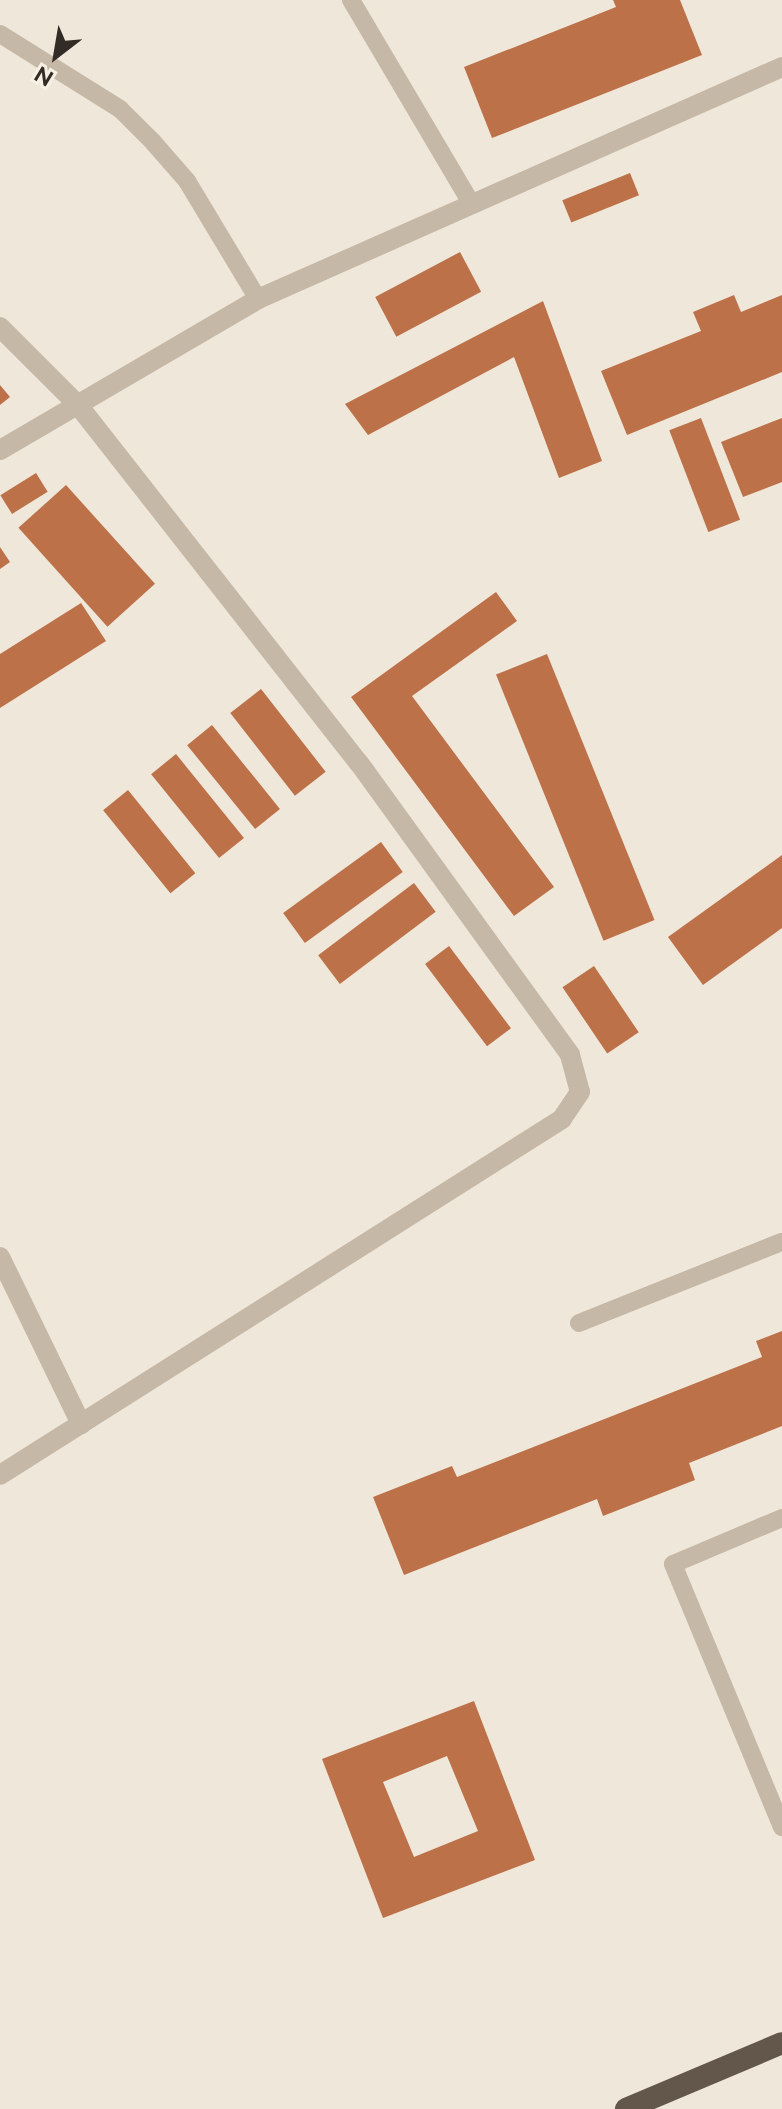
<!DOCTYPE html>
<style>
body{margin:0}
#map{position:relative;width:782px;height:2109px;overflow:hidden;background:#efe7d9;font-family:Raleway,sans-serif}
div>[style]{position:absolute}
.building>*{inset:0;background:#bd7149;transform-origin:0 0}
.service>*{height:18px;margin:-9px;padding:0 9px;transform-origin:9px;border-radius:9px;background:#c6b8a6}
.minor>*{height:20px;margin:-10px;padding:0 10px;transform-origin:10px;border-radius:10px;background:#c6b8a6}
.trunk>*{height:22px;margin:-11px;padding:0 11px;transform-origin:11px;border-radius:11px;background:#63564b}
span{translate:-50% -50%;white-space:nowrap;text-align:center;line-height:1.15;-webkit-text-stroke:8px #f7f1e5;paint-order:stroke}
.north{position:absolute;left:16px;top:16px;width:80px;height:80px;-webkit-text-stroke:6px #f7f1e5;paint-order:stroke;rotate:211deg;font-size:22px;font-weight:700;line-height:32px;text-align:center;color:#322b26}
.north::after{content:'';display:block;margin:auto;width:28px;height:36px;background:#322b26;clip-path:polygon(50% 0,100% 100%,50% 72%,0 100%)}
</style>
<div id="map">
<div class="building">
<div style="clip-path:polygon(613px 0,680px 0,702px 55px,492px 138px,464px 67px,616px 7px)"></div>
<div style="left:630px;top:173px;width:24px;height:73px;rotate:68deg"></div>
<div style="left:460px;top:252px;width:45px;height:96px;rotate:62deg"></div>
<div style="clip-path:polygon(734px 295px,741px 312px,782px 295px,782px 372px,627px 435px,601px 371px,701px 331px,693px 312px)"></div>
<div style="clip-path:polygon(543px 301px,602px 461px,559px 478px,514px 357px,368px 435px,345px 404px)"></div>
<div style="clip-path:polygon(0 385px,10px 397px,0 405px)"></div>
<div style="left:701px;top:418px;width:109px;height:34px;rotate:69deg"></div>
<div style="clip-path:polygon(782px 418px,782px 482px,743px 497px,721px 442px)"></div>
<div style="left:36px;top:473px;width:22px;height:42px;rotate:58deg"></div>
<div style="left:66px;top:485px;width:133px;height:64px;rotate:48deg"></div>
<div style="clip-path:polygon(0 547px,10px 562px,0 569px)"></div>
<div style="clip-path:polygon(496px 592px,517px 621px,412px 696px,554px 887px,514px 916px,351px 697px)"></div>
<div style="clip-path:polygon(81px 603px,106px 641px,0 708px,0 654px)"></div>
<div style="left:547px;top:654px;width:287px;height:55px;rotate:68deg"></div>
<div style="left:261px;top:689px;width:105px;height:39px;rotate:52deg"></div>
<div style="left:212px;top:725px;width:108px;height:32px;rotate:51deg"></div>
<div style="left:176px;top:754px;width:108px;height:32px;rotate:51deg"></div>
<div style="left:128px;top:790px;width:107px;height:32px;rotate:51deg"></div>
<div style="left:381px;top:842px;width:37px;height:121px;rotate:54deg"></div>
<div style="clip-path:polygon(782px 855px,782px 928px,703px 985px,668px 937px)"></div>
<div style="left:414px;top:883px;width:36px;height:120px;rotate:53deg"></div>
<div style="left:449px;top:946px;width:103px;height:30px;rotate:53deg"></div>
<div style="left:594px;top:966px;width:80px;height:38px;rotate:56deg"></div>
<div style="clip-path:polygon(782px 1331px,782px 1426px,689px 1463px,695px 1480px,603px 1516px,597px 1499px,404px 1575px,373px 1497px,452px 1466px,457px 1477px,762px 1357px,756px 1341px)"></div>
<div style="clip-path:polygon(evenodd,474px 1701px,535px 1860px,383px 1918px,322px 1759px,474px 1701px,447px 1756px,478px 1831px,414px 1857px,383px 1782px,447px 1756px)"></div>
</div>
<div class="service">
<div style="left:351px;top:0;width:236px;rotate:59.4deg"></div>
<div style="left:0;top:34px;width:142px;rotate:32deg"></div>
<div style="left:120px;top:109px;width:47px;rotate:45deg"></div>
<div style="left:153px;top:142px;width:52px;rotate:48.9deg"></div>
<div style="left:187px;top:181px;width:138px;rotate:59deg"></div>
<div style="left:579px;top:1323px;width:219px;rotate:-21.8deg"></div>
<div style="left:782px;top:1518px;width:118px;rotate:157.1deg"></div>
<div style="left:673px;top:1564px;width:285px;rotate:67.5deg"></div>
</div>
<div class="minor">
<div style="left:0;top:327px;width:110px;rotate:45deg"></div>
<div style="left:78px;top:405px;width:455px;rotate:51.9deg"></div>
<div style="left:359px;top:763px;width:360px;rotate:54.1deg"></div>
<div style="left:570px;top:1055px;width:38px;rotate:75deg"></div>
<div style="left:580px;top:1092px;width:32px;rotate:124deg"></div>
<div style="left:562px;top:1119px;width:665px;rotate:147.65deg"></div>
<div style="left:0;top:450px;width:299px;rotate:-30.3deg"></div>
<div style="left:258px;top:299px;width:573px;rotate:-23.88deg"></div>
<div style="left:0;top:1257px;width:186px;rotate:64.1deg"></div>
</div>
<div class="trunk">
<div style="left:626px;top:2109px;width:169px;rotate:-22.9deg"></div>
</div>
<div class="north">N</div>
</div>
